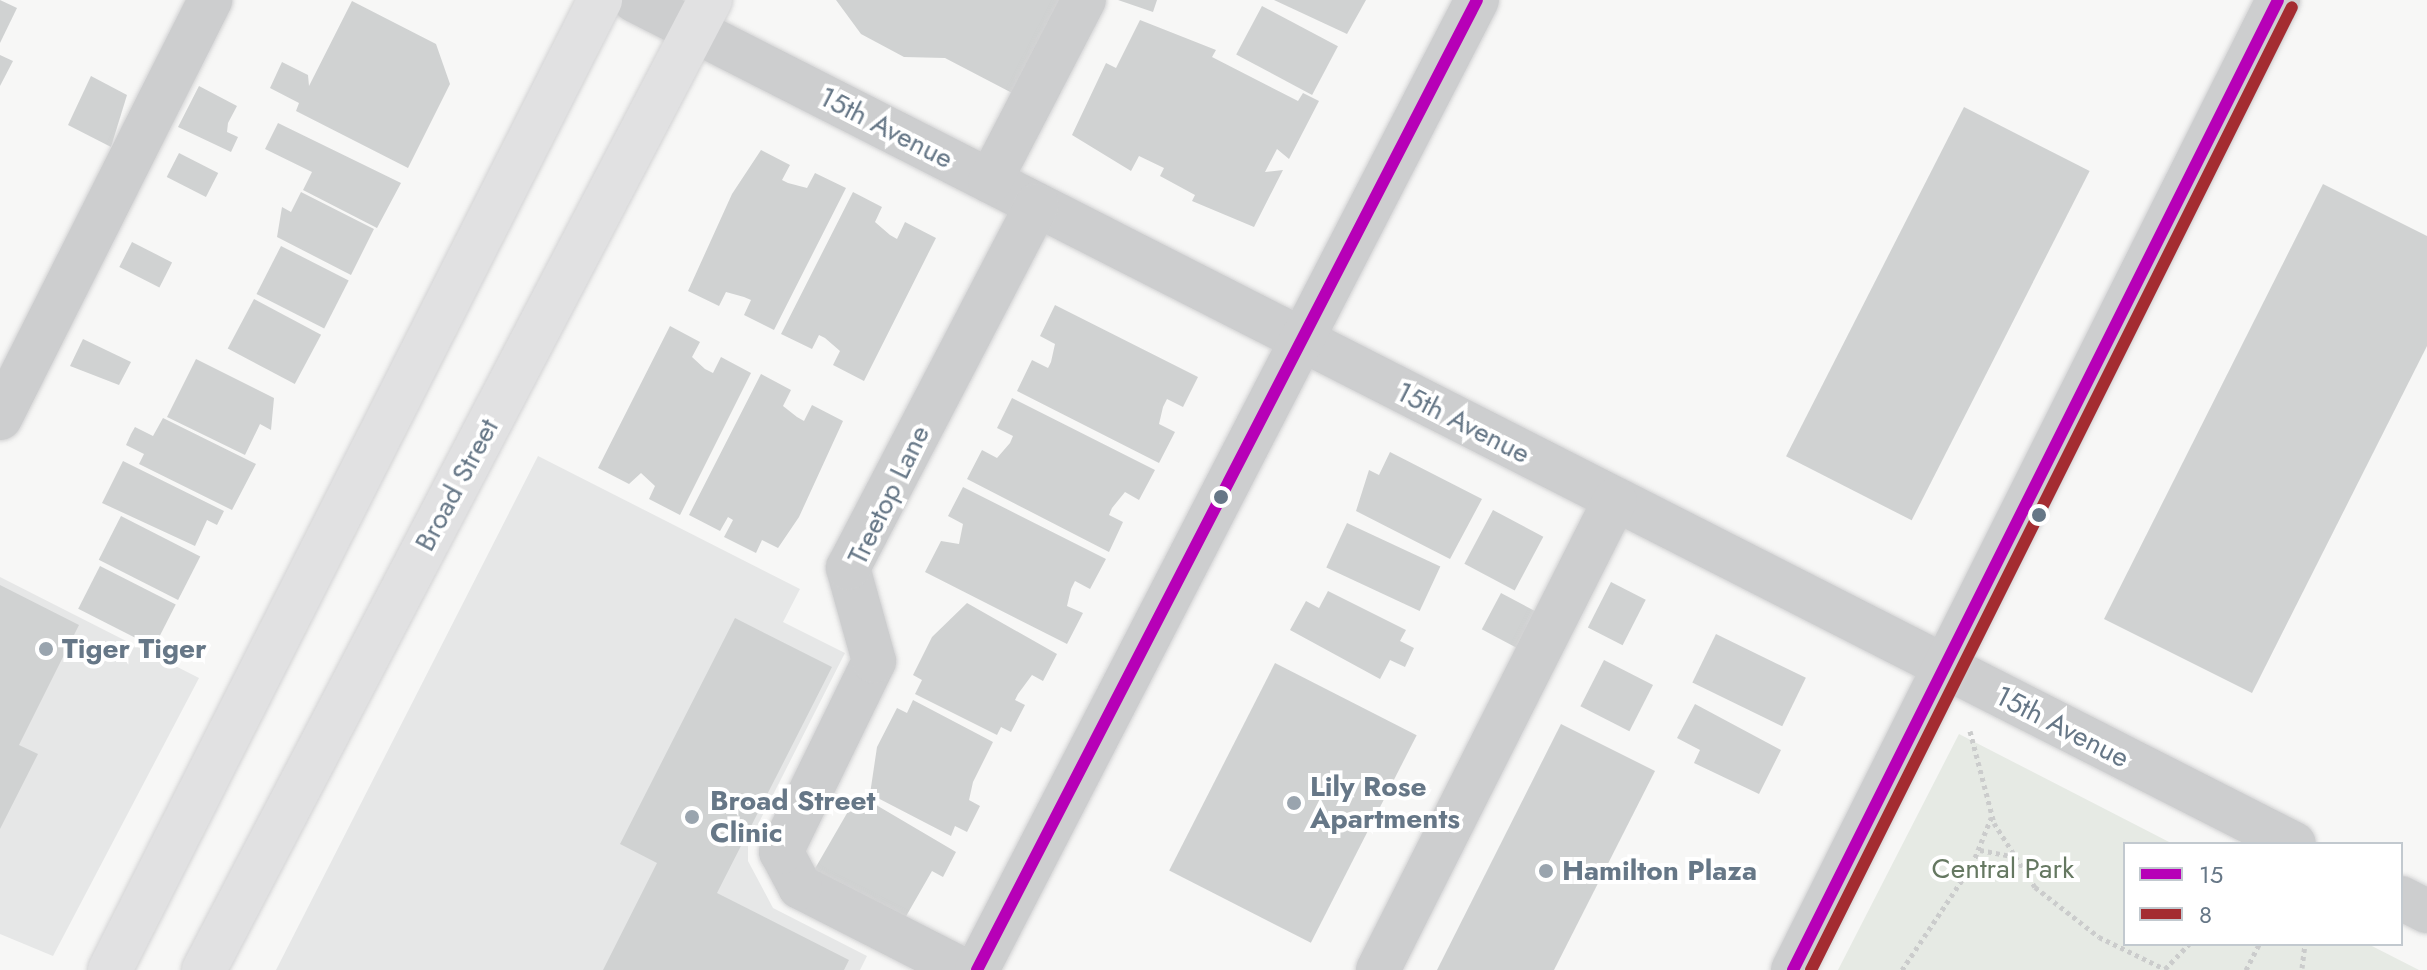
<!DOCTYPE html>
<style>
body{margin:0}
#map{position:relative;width:2427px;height:970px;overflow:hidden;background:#f7f7f6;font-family:Jost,sans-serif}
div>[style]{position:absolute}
.built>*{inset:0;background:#e6e7e7}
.green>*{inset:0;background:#e6eae4}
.building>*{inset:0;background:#d0d2d2;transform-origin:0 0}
.path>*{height:5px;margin-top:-2.5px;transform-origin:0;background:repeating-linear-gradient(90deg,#cbcccc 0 4px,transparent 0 8px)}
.roads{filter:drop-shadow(0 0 2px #d3d3d4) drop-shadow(0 0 2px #d3d3d4)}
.minor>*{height:44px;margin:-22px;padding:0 22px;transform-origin:22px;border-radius:22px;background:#cdcecf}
.major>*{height:44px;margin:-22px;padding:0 22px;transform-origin:22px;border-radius:22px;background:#e1e1e2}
.bus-1>*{height:12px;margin:-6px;padding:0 6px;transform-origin:6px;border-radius:6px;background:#b700b7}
.bus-2>*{height:12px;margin:-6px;padding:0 6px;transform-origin:6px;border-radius:6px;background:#a42c31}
.dots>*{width:22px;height:22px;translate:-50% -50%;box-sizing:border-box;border:4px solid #fff;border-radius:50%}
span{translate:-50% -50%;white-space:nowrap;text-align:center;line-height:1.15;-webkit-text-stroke:8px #fff;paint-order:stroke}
.street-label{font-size:28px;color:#667787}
.poi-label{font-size:28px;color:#667787;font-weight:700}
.left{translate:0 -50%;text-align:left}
.park-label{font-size:28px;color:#657861}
.legend{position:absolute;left:2123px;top:842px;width:280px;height:104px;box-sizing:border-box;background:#fff;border:2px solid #c2c9cf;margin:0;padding:10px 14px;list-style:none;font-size:24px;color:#667787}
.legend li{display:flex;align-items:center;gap:16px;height:40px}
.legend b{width:40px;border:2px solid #c2c9cf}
</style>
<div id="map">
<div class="built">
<div style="clip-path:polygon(538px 456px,800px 589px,783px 622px,845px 653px,748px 844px,748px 861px,773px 908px,867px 956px,860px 970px,276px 970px)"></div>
<div style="clip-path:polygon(0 577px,199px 678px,53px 956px,0 934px)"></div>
</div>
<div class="green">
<div style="clip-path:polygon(1959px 734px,2173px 844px,2125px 844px,2125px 944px,2368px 944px,2419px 970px,1838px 970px)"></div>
</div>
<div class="building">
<div style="clip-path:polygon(0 0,17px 8px,0 43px)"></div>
<div style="clip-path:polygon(836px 0,1063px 0,1014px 94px,945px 58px,904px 57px,861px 34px)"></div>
<div style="clip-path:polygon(1118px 0,1157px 0,1153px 12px)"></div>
<div style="clip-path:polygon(1274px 0,1366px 0,1347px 34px)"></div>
<div style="clip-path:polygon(352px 1px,436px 44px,450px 84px,408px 168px,296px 111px,299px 103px,270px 88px,282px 62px,308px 75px,309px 86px)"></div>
<div style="left:1262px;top:6px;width:86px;height:55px;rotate:28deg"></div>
<div style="clip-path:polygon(1140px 20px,1216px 50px,1212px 57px,1298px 101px,1303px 93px,1319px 101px,1289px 159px,1277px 149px,1265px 172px,1283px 170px,1254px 227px,1192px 201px,1195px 195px,1160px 176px,1164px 168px,1139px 156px,1131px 171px,1072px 135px,1106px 63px,1116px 68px)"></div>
<div style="clip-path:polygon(0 55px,13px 61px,0 86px)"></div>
<div style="clip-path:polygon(91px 76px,127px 95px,111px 147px,68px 125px)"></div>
<div style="clip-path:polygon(199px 86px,237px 106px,228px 123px,227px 132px,238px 137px,231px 152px,178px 127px)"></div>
<div style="left:1964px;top:107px;width:141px;height:392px;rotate:27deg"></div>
<div style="clip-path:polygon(278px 123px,401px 183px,377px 228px,303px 190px,312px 172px,265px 149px)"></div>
<div style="clip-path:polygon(761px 150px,790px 165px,782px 180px,788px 183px,807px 188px,815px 173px,846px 188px,774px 330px,744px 315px,751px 300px,744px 297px,726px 292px,719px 306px,688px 291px,732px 194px)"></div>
<div style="left:179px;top:153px;width:44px;height:27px;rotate:27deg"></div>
<div style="clip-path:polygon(2323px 184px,2427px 236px,2427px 346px,2252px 693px,2104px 619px)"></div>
<div style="clip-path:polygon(301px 192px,374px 229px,351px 275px,277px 237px,282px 207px,291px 212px)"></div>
<div style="clip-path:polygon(853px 192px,882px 207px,875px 222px,890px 235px,897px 239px,905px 222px,936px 238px,864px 381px,833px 365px,840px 351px,825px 338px,819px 335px,812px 349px,781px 334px)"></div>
<div style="left:132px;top:242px;width:45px;height:28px;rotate:27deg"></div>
<div style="left:281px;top:246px;width:76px;height:54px;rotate:27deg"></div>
<div style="left:254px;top:299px;width:76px;height:56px;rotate:28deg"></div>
<div style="clip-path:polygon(1055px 305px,1198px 377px,1183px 407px,1167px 399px,1163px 407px,1159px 424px,1175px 432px,1159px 463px,1017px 391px,1032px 360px,1048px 368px,1051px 362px,1055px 344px,1040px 336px)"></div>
<div style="clip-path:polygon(670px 326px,700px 342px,692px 357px,705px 369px,713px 373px,721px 357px,751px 373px,680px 515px,649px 499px,655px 486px,641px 473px,629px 484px,598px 468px)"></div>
<div style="clip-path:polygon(83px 339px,131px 362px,119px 385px,70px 366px)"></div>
<div style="clip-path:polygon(196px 359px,274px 398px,271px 430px,260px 424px,245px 455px,167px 417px)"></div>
<div style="clip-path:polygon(761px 374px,791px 390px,783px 406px,797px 417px,804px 421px,812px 405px,843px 421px,799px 517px,778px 548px,762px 540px,756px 553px,724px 537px,733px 520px,728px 517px,720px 531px,689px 515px)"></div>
<div style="clip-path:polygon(1012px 398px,1155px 470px,1139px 500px,1125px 492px,1112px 508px,1109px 515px,1123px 522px,1109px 552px,967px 479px,982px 450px,997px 458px,1010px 443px,1013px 436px,997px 428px)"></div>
<div style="clip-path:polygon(163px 418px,256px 464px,232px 510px,139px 464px,144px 454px,126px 445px,131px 434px,135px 427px,153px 436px)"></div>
<div style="clip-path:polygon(1390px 452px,1482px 499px,1450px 559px,1356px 511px,1369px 470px,1379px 475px)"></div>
<div style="clip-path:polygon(123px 461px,224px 511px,217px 525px,207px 520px,195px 546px,102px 503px)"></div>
<div style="clip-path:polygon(963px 487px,1106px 559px,1090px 589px,1075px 581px,1071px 589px,1067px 606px,1083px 613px,1067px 644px,925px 572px,941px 541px,959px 544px,963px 524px,948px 516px)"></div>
<div style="left:1493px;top:510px;width:57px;height:61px;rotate:28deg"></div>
<div style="left:121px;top:516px;width:89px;height:49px;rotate:27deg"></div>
<div style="left:1347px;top:523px;width:103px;height:49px;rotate:25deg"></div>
<div style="left:100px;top:566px;width:85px;height:48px;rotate:27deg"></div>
<div style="left:1611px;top:582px;width:39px;height:51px;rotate:27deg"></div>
<div style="clip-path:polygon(0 585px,79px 625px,19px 745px,38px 754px,0 829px)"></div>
<div style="clip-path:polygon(1328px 591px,1406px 630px,1400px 641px,1414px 648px,1405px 667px,1390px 660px,1380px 679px,1290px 630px,1306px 601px,1319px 608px)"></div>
<div style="left:1501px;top:593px;width:43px;height:41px;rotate:28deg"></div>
<div style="clip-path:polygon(967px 603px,1057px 654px,1043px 681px,1032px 675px,1018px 694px,1015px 700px,1025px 705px,1011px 732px,1001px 727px,997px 735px,915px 694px,922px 680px,913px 675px,932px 637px)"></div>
<div style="clip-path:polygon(735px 618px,832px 667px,717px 893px,849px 960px,844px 970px,603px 970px,657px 863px,620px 844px)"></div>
<div style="left:1716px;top:634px;width:100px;height:54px;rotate:26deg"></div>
<div style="left:1604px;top:660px;width:55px;height:52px;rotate:27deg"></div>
<div style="left:1275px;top:663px;width:159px;height:233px;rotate:27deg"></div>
<div style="clip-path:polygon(913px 700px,993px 742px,973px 782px,969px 800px,980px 806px,967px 832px,955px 826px,951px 836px,870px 794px,877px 747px,897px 708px,907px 713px)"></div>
<div style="clip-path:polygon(1695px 704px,1781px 750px,1759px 794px,1694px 763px,1700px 750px,1677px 738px)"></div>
<div style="clip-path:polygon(1561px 724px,1655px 771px,1554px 970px,1437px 970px)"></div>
<div style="clip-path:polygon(866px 799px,956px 852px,943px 877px,932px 871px,897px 932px,813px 872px,850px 808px,859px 813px)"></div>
</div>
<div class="path">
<div style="left:1970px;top:731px;width:95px;rotate:75.4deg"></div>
<div style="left:1994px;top:823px;width:76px;rotate:57.4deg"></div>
<div style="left:2035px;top:887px;width:81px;rotate:38deg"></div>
<div style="left:2099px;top:937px;width:73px;rotate:25.9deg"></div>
<div style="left:1980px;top:850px;width:31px;rotate:11deg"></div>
<div style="left:2302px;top:968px;width:24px;rotate:-83deg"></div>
<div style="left:2165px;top:969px;width:35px;rotate:-46deg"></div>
<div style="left:1902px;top:970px;width:126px;rotate:-56.3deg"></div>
<div style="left:1972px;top:865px;width:51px;rotate:-68deg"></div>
<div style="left:2246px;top:970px;width:29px;rotate:-63deg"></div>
</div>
<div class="roads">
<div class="minor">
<div style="left:634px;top:0;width:1862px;rotate:26.95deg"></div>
<div style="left:990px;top:181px;width:204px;rotate:-62.6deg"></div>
<div style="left:0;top:418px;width:468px;rotate:-63.3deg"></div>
<div style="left:2401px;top:898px;width:29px;rotate:27deg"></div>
<div style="left:963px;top:970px;width:183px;rotate:-153deg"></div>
<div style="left:800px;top:887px;width:40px;rotate:-118deg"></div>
<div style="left:781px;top:852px;width:212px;rotate:-64deg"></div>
<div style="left:874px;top:661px;width:97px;rotate:-105.6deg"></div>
<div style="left:848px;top:568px;width:409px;rotate:-62.5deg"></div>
<div style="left:977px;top:970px;width:1091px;rotate:-62.73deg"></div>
<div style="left:1378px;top:970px;width:526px;rotate:-63.24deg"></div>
<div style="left:1793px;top:970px;width:1084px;rotate:-63.43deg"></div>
</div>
<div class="major">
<div style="left:110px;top:970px;width:1087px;rotate:-63.2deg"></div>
<div style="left:204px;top:970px;width:1094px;rotate:-62.45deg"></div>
</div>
</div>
<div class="bus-1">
<div style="left:977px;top:970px;width:1091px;rotate:-62.73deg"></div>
<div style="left:1793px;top:970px;width:1084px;rotate:-63.43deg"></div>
</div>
<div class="bus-2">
<div style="left:1811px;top:970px;width:1076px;rotate:-63.46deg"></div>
</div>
<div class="dots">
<div style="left:1221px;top:497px;background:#667787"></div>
<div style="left:2039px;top:515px;background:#667787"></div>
<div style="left:46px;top:649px;background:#99a4ae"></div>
<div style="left:1294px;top:803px;background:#99a4ae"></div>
<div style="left:692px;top:817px;background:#99a4ae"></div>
<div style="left:1546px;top:871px;background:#99a4ae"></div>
</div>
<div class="street-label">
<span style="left:886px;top:128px;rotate:27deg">15th Avenue</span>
<span style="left:1463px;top:423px;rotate:27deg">15th Avenue</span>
<span style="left:457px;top:485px;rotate:-62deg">Broad Street</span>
<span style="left:889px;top:495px;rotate:-64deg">Treetop Lane</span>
<span style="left:2062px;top:727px;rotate:27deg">15th Avenue</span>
</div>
<div class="poi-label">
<span class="left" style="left:62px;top:649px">Tiger Tiger</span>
<span class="left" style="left:1310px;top:803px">Lily Rose<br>Apartments</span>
<span class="left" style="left:710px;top:817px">Broad Street<br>Clinic</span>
<span class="left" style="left:1562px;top:871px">Hamilton Plaza</span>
</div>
<div class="park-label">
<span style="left:2003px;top:869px">Central Park</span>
</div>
<ul class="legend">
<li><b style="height:10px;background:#b700b7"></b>15</li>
<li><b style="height:10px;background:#a42c31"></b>8</li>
</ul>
</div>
